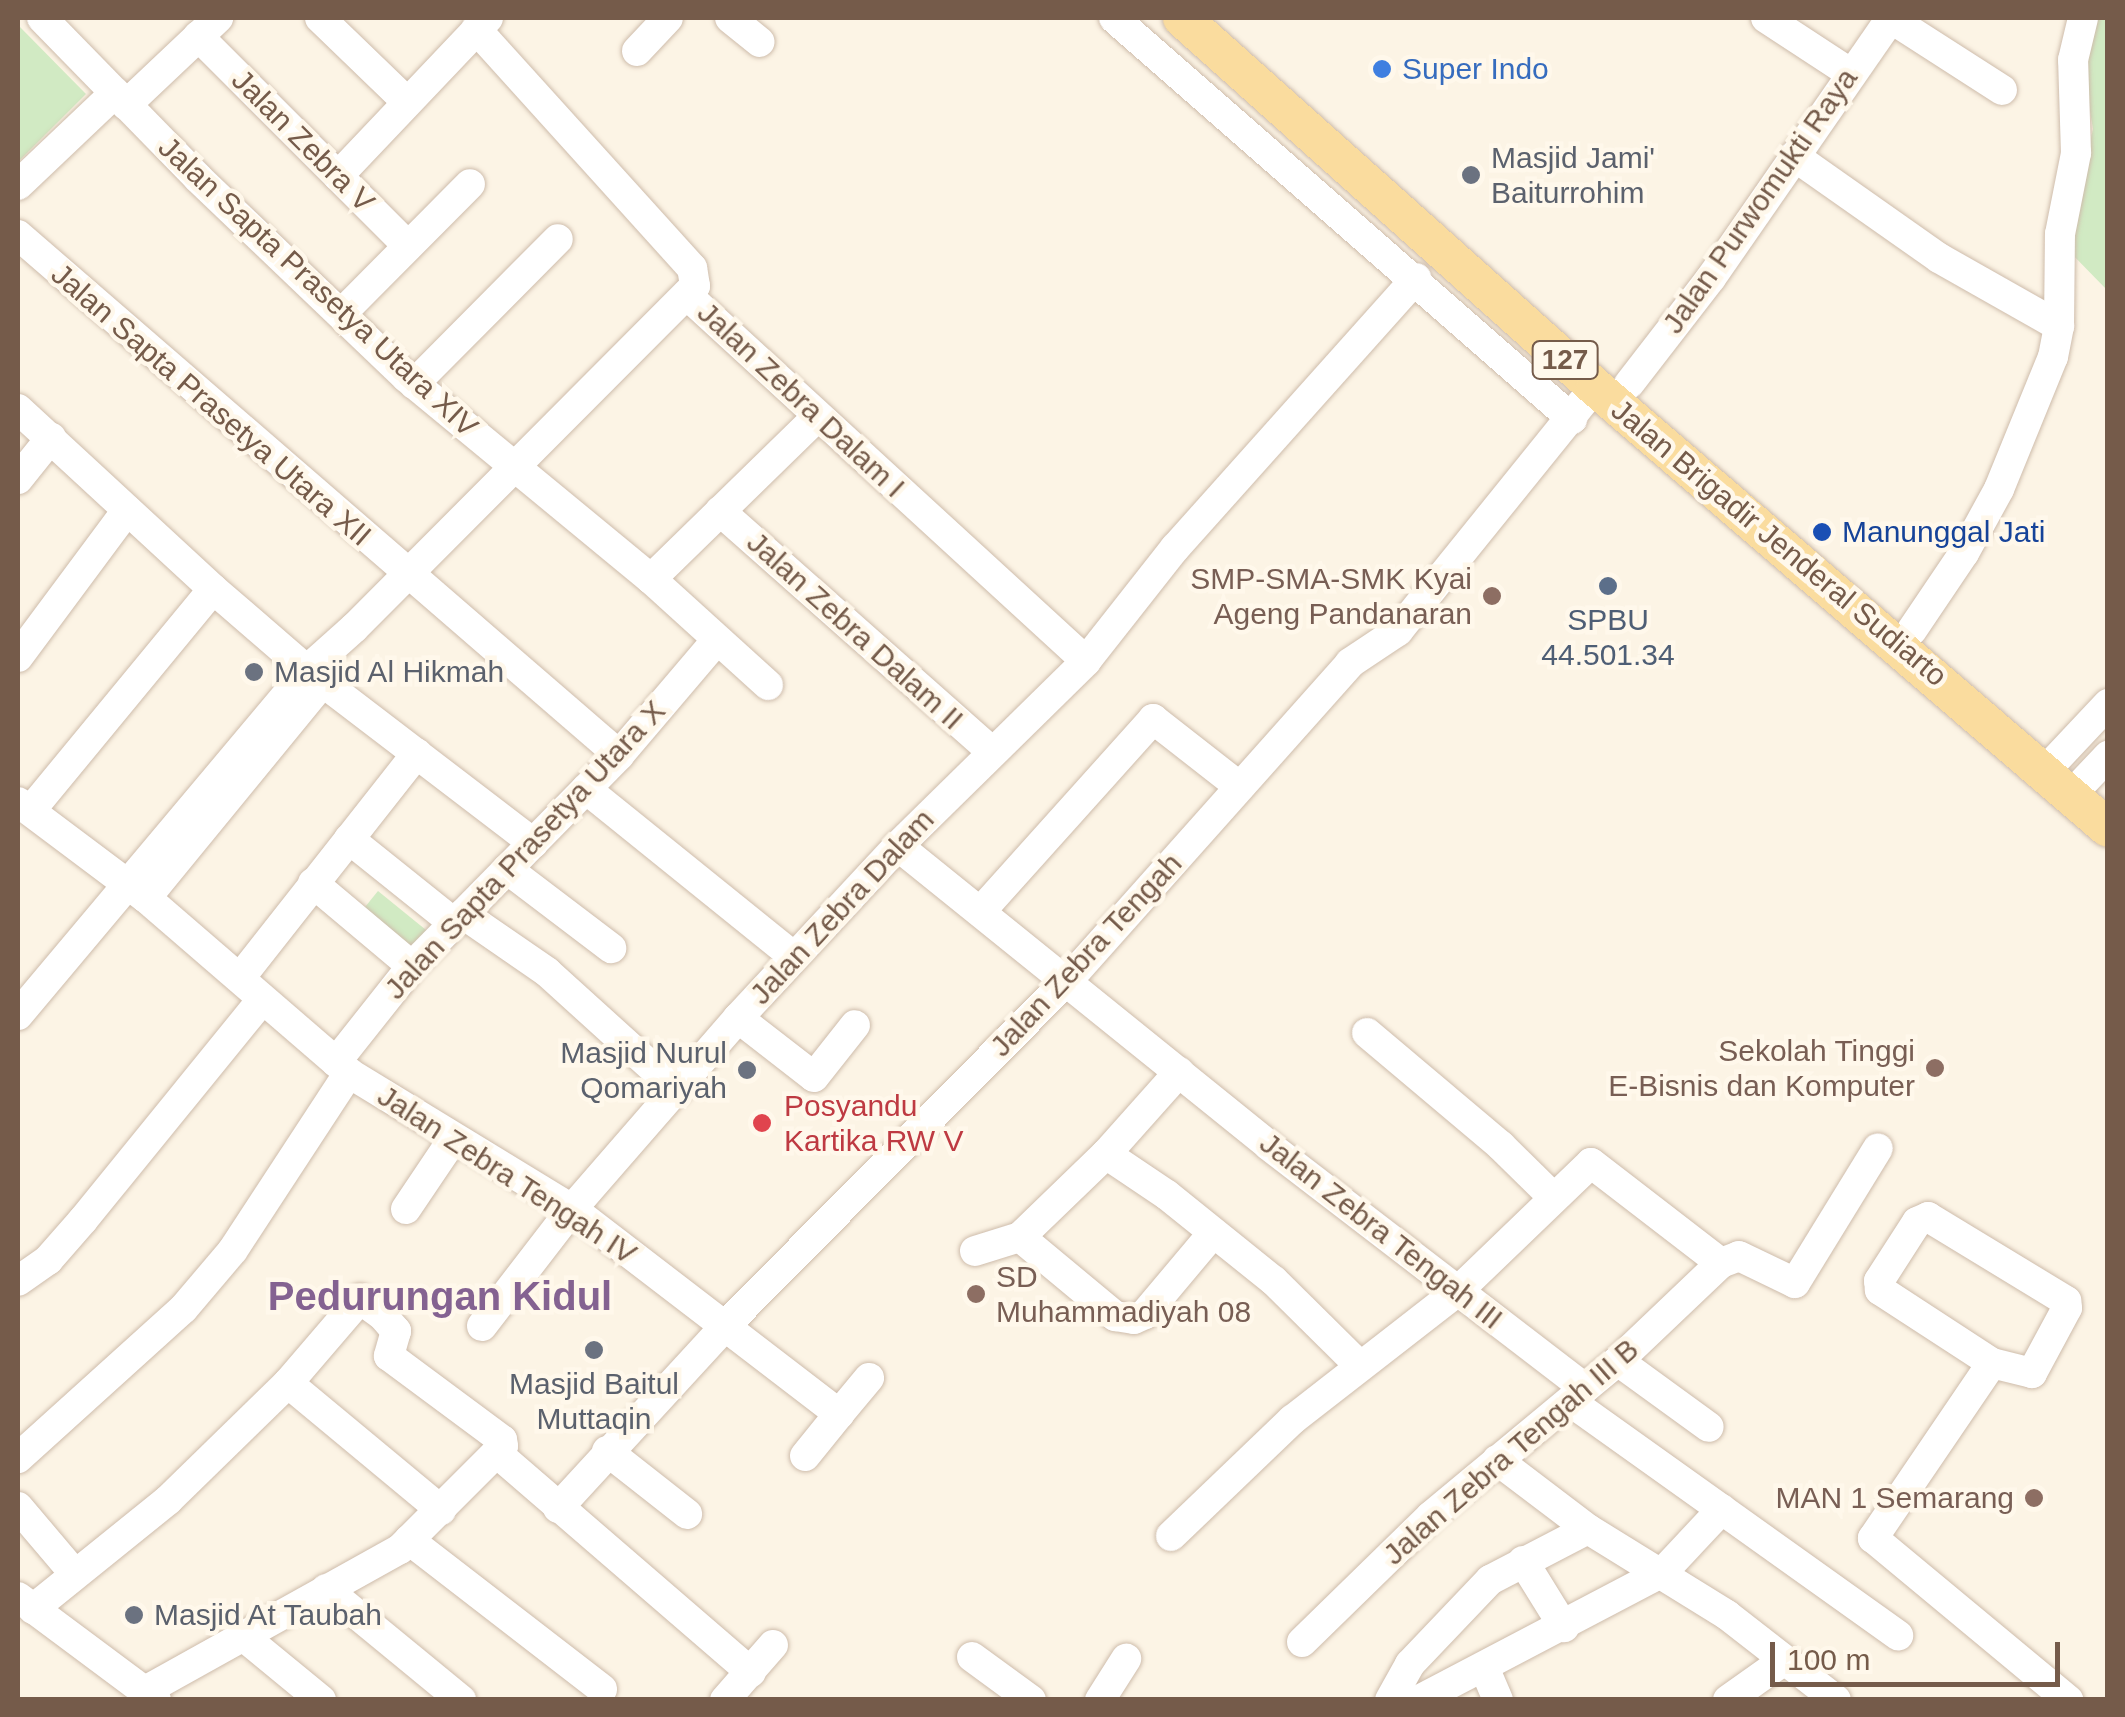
<!DOCTYPE html>
<style>
body{margin:0}
#map{position:relative;width:2125px;height:1717px;overflow:hidden;background:#fcf4e5;font-family:Arial,sans-serif}
div>[style]{position:absolute}
.green>*{inset:0;background:#d1eac3;transform-origin:0 0}
.roads{filter:drop-shadow(0 0 2px #cebcab) drop-shadow(0 0 2px #cebcab)}
.minor>*{height:30px;margin:-15px;padding:0 15px;transform-origin:15px;border-radius:15px;background:#fff}
.major>*{height:38px;margin:-19px;padding:0 19px;transform-origin:19px;border-radius:19px;background:#fadc9e}
.dots>*{width:28px;height:28px;translate:-50% -50%;box-sizing:border-box;border:5px solid #fff8eb;border-radius:50%}
span{translate:-50% -50%;white-space:nowrap;text-align:center;line-height:1.15;-webkit-text-stroke:9px #fff8eb;paint-order:stroke}
.shield-label span{padding:2px 8px;background:#fff8eb;border:2px solid;border-radius:8px;-webkit-text-stroke-width:0}
.shield-label{font-size:28px;color:#755b4a;font-weight:700}
.shop-label{font-size:30px;color:#366cbe}
.left{translate:0 -50%;text-align:left}
.street-label{font-size:30px;color:#755b4a}
.worship-label{font-size:30px;color:#5b616d}
.right{translate:-100% -50%;text-align:right}
.transit-label{font-size:30px;color:#164399}
.education-label{font-size:30px;color:#785e54}
.service-label{font-size:30px;color:#4e5e75}
.health-label{font-size:30px;color:#be3a42}
.district-label{font-size:40px;color:#846291;font-weight:700}
.frame{position:absolute;inset:0;border:20px solid #755b4a;pointer-events:none}
.scale{position:absolute;left:1770px;top:1642px;width:290px;height:45px;box-sizing:border-box;border:5px solid #755b4a;border-top:0;padding-left:12px;font-size:30px;line-height:35px;white-space:nowrap;color:#755b4a;-webkit-text-stroke:8px #fff8eb;paint-order:stroke}
</style>
<div id="map">
<div class="green">
<div style="clip-path:polygon(2090px 18px,2107px 18px,2107px 290px,2066px 248px,2093px 129px,2078px 40px)"></div>
<div style="clip-path:polygon(18px 25px,86px 94px,18px 162px)"></div>
<div style="left:378px;top:891px;width:63px;height:27px;rotate:39deg"></div>
</div>
<div class="roads">
<div class="minor">
<div style="left:42px;top:18px;width:223px;rotate:45.7deg"></div>
<div style="left:198px;top:178px;width:288px;rotate:43.7deg"></div>
<div style="left:406px;top:377px;width:318px;rotate:39.5deg"></div>
<div style="left:651px;top:579px;width:158px;rotate:42.2deg"></div>
<div style="left:320px;top:18px;width:121px;rotate:44deg"></div>
<div style="left:730px;top:18px;width:38px;rotate:39deg"></div>
<div style="left:1114px;top:18px;width:609px;rotate:41.2deg"></div>
<div style="left:1766px;top:18px;width:100px;rotate:33.2deg"></div>
<div style="left:1890px;top:18px;width:133px;rotate:32.7deg"></div>
<div style="left:198px;top:36px;width:297px;rotate:45deg"></div>
<div style="left:637px;top:51px;width:45px;rotate:-46.8deg"></div>
<div style="left:126px;top:105px;width:127px;rotate:-43.4deg"></div>
<div style="left:1794px;top:156px;width:177px;rotate:35.1deg"></div>
<div style="left:1939px;top:258px;width:138px;rotate:29.5deg"></div>
<div style="left:338px;top:176px;width:218px;rotate:-46.5deg"></div>
<div style="left:18px;top:185px;width:134px;rotate:-43.5deg"></div>
<div style="left:18px;top:235px;width:795px;rotate:40.87deg"></div>
<div style="left:688px;top:296px;width:540px;rotate:42.52deg"></div>
<div style="left:341px;top:314px;width:183px;rotate:-45.2deg"></div>
<div style="left:414px;top:384px;width:204px;rotate:-45.2deg"></div>
<div style="left:1629px;top:384px;width:134px;rotate:-52.3deg"></div>
<div style="left:1711px;top:278px;width:316px;rotate:-55.3deg"></div>
<div style="left:18px;top:409px;width:265px;rotate:42.7deg"></div>
<div style="left:213px;top:589px;width:124px;rotate:40.8deg"></div>
<div style="left:307px;top:670px;width:285px;rotate:37.4deg"></div>
<div style="left:18px;top:479px;width:53px;rotate:-51.2deg"></div>
<div style="left:720px;top:511px;width:362px;rotate:41.5deg"></div>
<div style="left:651px;top:579px;width:233px;rotate:-44.3deg"></div>
<div style="left:1912px;top:630px;width:93px;rotate:-56deg"></div>
<div style="left:1964px;top:553px;width:73px;rotate:-61.3deg"></div>
<div style="left:1999px;top:489px;width:143px;rotate:-67.8deg"></div>
<div style="left:2053px;top:357px;width:32px;rotate:-79deg"></div>
<div style="left:2059px;top:326px;width:92px;rotate:-89.4deg"></div>
<div style="left:2060px;top:234px;width:83px;rotate:-78.8deg"></div>
<div style="left:2076px;top:153px;width:93px;rotate:-91.8deg"></div>
<div style="left:2073px;top:60px;width:43px;rotate:-76.6deg"></div>
<div style="left:18px;top:657px;width:183px;rotate:-53.4deg"></div>
<div style="left:2045px;top:771px;width:92px;rotate:-46.8deg"></div>
<div style="left:586px;top:789px;width:267px;rotate:38.9deg"></div>
<div style="left:2071px;top:795px;width:54px;rotate:-46.5deg"></div>
<div style="left:18px;top:802px;width:160px;rotate:36.9deg"></div>
<div style="left:146px;top:898px;width:268px;rotate:40.8deg"></div>
<div style="left:349px;top:1073px;width:261px;rotate:31.4deg"></div>
<div style="left:572px;top:1209px;width:337px;rotate:37.5deg"></div>
<div style="left:839px;top:1414px;width:54px;rotate:129deg"></div>
<div style="left:31px;top:810px;width:286px;rotate:-50.5deg"></div>
<div style="left:349px;top:839px;width:134px;rotate:38.7deg"></div>
<div style="left:898px;top:846px;width:476px;rotate:38.9deg"></div>
<div style="left:1268px;top:1145px;width:399px;rotate:37.5deg"></div>
<div style="left:507px;top:869px;width:131px;rotate:37.2deg"></div>
<div style="left:313px;top:883px;width:129px;rotate:40deg"></div>
<div style="left:146px;top:898px;width:264px;rotate:-50.7deg"></div>
<div style="left:981px;top:911px;width:258px;rotate:-48.1deg"></div>
<div style="left:1153px;top:719px;width:110px;rotate:38deg"></div>
<div style="left:463px;top:914px;width:102px;rotate:34.6deg"></div>
<div style="left:547px;top:972px;width:176px;rotate:42.2deg"></div>
<div style="left:240px;top:978px;width:286px;rotate:-51.8deg"></div>
<div style="left:18px;top:1015px;width:450px;rotate:-50deg"></div>
<div style="left:307px;top:670px;width:63px;rotate:-41.8deg"></div>
<div style="left:354px;top:628px;width:483px;rotate:-45.1deg"></div>
<div style="left:695px;top:286px;width:18px;rotate:-99deg"></div>
<div style="left:692px;top:268px;width:322px;rotate:-132.1deg"></div>
<div style="left:738px;top:1018px;width:96px;rotate:37.8deg"></div>
<div style="left:814px;top:1077px;width:66px;rotate:-51.7deg"></div>
<div style="left:1367px;top:1033px;width:175px;rotate:40.1deg"></div>
<div style="left:1501px;top:1146px;width:74px;rotate:44.5deg"></div>
<div style="left:336px;top:1062px;width:122px;rotate:-51.6deg"></div>
<div style="left:412px;top:966px;width:296px;rotate:-45.5deg"></div>
<div style="left:619px;top:755px;width:151px;rotate:-49.6deg"></div>
<div style="left:1106px;top:1154px;width:73px;rotate:33.9deg"></div>
<div style="left:1167px;top:1195px;width:137px;rotate:38.8deg"></div>
<div style="left:1274px;top:1281px;width:120px;rotate:44.7deg"></div>
<div style="left:406px;top:1209px;width:84px;rotate:-56.1deg"></div>
<div style="left:1928px;top:1217px;width:162px;rotate:31.3deg"></div>
<div style="left:2066px;top:1301px;width:7px;rotate:82deg"></div>
<div style="left:2067px;top:1308px;width:74px;rotate:118.3deg"></div>
<div style="left:2032px;top:1373px;width:41px;rotate:-166deg"></div>
<div style="left:1992px;top:1363px;width:134px;rotate:-146.9deg"></div>
<div style="left:1880px;top:1290px;width:9px;rotate:-96deg"></div>
<div style="left:1879px;top:1281px;width:70px;rotate:-57.2deg"></div>
<div style="left:1917px;top:1222px;width:12px;rotate:-24deg"></div>
<div style="left:1020px;top:1237px;width:124px;rotate:39.7deg"></div>
<div style="left:1115px;top:1316px;width:19px;rotate:9deg"></div>
<div style="left:1134px;top:1319px;width:12px;rotate:-24deg"></div>
<div style="left:1145px;top:1314px;width:106px;rotate:-50deg"></div>
<div style="left:975px;top:1251px;width:47px;rotate:-17.3deg"></div>
<div style="left:1020px;top:1237px;width:120px;rotate:-44deg"></div>
<div style="left:1106px;top:1154px;width:110px;rotate:-48.3deg"></div>
<div style="left:18px;top:1281px;width:37px;rotate:-35deg"></div>
<div style="left:48px;top:1260px;width:53px;rotate:-48.8deg"></div>
<div style="left:83px;top:1220px;width:284px;rotate:-50.9deg"></div>
<div style="left:482px;top:1326px;width:148px;rotate:-52.4deg"></div>
<div style="left:572px;top:1209px;width:253px;rotate:-49deg"></div>
<div style="left:738px;top:1018px;width:235px;rotate:-47.1deg"></div>
<div style="left:898px;top:846px;width:264px;rotate:-44.5deg"></div>
<div style="left:1086px;top:661px;width:144px;rotate:-51.8deg"></div>
<div style="left:1175px;top:548px;width:362px;rotate:-48.2deg"></div>
<div style="left:1618px;top:1361px;width:112px;rotate:36deg"></div>
<div style="left:1992px;top:1363px;width:212px;rotate:124.2deg"></div>
<div style="left:1873px;top:1538px;width:254px;rotate:39.7deg"></div>
<div style="left:288px;top:1383px;width:199px;rotate:39.7deg"></div>
<div style="left:1571px;top:1402px;width:402px;rotate:35.5deg"></div>
<div style="left:839px;top:1414px;width:47px;rotate:-50.2deg"></div>
<div style="left:607px;top:1451px;width:102px;rotate:38.2deg"></div>
<div style="left:498px;top:1454px;width:334px;rotate:40.8deg"></div>
<div style="left:18px;top:1458px;width:222px;rotate:-42.1deg"></div>
<div style="left:183px;top:1309px;width:77px;rotate:-49.7deg"></div>
<div style="left:233px;top:1250px;width:212px;rotate:-56.8deg"></div>
<div style="left:1497px;top:1460px;width:114px;rotate:37.2deg"></div>
<div style="left:1588px;top:1529px;width:163px;rotate:31.7deg"></div>
<div style="left:1727px;top:1615px;width:138px;rotate:37.9deg"></div>
<div style="left:18px;top:1507px;width:87px;rotate:49.7deg"></div>
<div style="left:558px;top:1508px;width:248px;rotate:-47.4deg"></div>
<div style="left:726px;top:1325px;width:486px;rotate:-45.3deg"></div>
<div style="left:1068px;top:980px;width:424px;rotate:-48.3deg"></div>
<div style="left:1350px;top:663px;width:58px;rotate:-33.7deg"></div>
<div style="left:1398px;top:631px;width:314px;rotate:-51.1deg"></div>
<div style="left:1171px;top:1536px;width:168px;rotate:-43.8deg"></div>
<div style="left:1292px;top:1420px;width:212px;rotate:-37.9deg"></div>
<div style="left:1459px;top:1290px;width:183px;rotate:-43.9deg"></div>
<div style="left:1591px;top:1163px;width:164px;rotate:37.6deg"></div>
<div style="left:409px;top:1540px;width:244px;rotate:37.7deg"></div>
<div style="left:1523px;top:1561px;width:78px;rotate:58.2deg"></div>
<div style="left:326px;top:1589px;width:175px;rotate:39.4deg"></div>
<div style="left:18px;top:1597px;width:172px;rotate:36.7deg"></div>
<div style="left:33px;top:1609px;width:174px;rotate:-38.9deg"></div>
<div style="left:168px;top:1500px;width:168px;rotate:-44.3deg"></div>
<div style="left:288px;top:1383px;width:111px;rotate:-49.4deg"></div>
<div style="left:360px;top:1299px;width:29px;rotate:36deg"></div>
<div style="left:383px;top:1316px;width:20px;rotate:49deg"></div>
<div style="left:396px;top:1331px;width:26px;rotate:106deg"></div>
<div style="left:389px;top:1356px;width:141px;rotate:36.6deg"></div>
<div style="left:502px;top:1440px;width:6px;rotate:81deg"></div>
<div style="left:503px;top:1446px;width:146px;rotate:135deg"></div>
<div style="left:400px;top:1549px;width:292px;rotate:150.9deg"></div>
<div style="left:243px;top:1636px;width:101px;rotate:39.4deg"></div>
<div style="left:1302px;top:1642px;width:180px;rotate:-44.3deg"></div>
<div style="left:1431px;top:1516px;width:243px;rotate:-39.7deg"></div>
<div style="left:1618px;top:1361px;width:142px;rotate:-43.6deg"></div>
<div style="left:1721px;top:1263px;width:19px;rotate:-21deg"></div>
<div style="left:1739px;top:1256px;width:62px;rotate:25.7deg"></div>
<div style="left:1795px;top:1283px;width:158px;rotate:-58.4deg"></div>
<div style="left:972px;top:1657px;width:73px;rotate:36.1deg"></div>
<div style="left:1484px;top:1667px;width:36px;rotate:67deg"></div>
<div style="left:725px;top:1700px;width:73px;rotate:-48.9deg"></div>
<div style="left:1100px;top:1700px;width:49px;rotate:-57.6deg"></div>
<div style="left:1390px;top:1700px;width:41px;rotate:-60.9deg"></div>
<div style="left:1410px;top:1664px;width:116px;rotate:-46.4deg"></div>
<div style="left:1490px;top:1580px;width:110px;rotate:-27.5deg"></div>
<div style="left:1419px;top:1700px;width:276px;rotate:-27.7deg"></div>
<div style="left:1663px;top:1572px;width:86px;rotate:-46.9deg"></div>
<div style="left:1728px;top:1700px;width:67px;rotate:-35.3deg"></div>
</div>
<div class="major">
<div style="left:1182px;top:18px;width:554px;rotate:41.78deg"></div>
<div style="left:1595px;top:387px;width:676px;rotate:40.68deg"></div>
</div>
</div>
<div class="dots">
<div style="left:1382px;top:69px;background:#3f7fe0"></div>
<div style="left:1471px;top:175px;background:#6b7280"></div>
<div style="left:1822px;top:532px;background:#1a4fb4"></div>
<div style="left:1608px;top:586px;background:#5c6f8a"></div>
<div style="left:1492px;top:596px;background:#8d6e63"></div>
<div style="left:254px;top:672px;background:#6b7280"></div>
<div style="left:1935px;top:1068px;background:#8d6e63"></div>
<div style="left:747px;top:1070px;background:#6b7280"></div>
<div style="left:762px;top:1123px;background:#e0444e"></div>
<div style="left:976px;top:1294px;background:#8d6e63"></div>
<div style="left:594px;top:1350px;background:#6b7280"></div>
<div style="left:2034px;top:1498px;background:#8d6e63"></div>
<div style="left:134px;top:1615px;background:#6b7280"></div>
</div>
<div class="shield-label">
<span style="left:1565px;top:360px">127</span>
</div>
<div class="shop-label">
<span class="left" style="left:1402px;top:69px">Super Indo</span>
</div>
<div class="street-label">
<span style="left:303px;top:141px;rotate:45deg">Jalan Zebra V</span>
<span style="left:1760px;top:201px;rotate:-55deg">Jalan Purwomukti Raya</span>
<span style="left:318px;top:287px;rotate:43deg">Jalan Sapta Prasetya Utara XIV</span>
<span style="left:801px;top:400px;rotate:43deg">Jalan Zebra Dalam I</span>
<span style="left:211px;top:405px;rotate:41deg">Jalan Sapta Prasetya Utara XII</span>
<span style="left:1779px;top:543px;rotate:40deg">Jalan Brigadir Jenderal Sudiarto</span>
<span style="left:855px;top:631px;rotate:42deg">Jalan Zebra Dalam II</span>
<span style="left:525px;top:850px;rotate:-47deg">Jalan Sapta Prasetya Utara X</span>
<span style="left:842px;top:907px;rotate:-47deg">Jalan Zebra Dalam</span>
<span style="left:1086px;top:955px;rotate:-47deg">Jalan Zebra Tengah</span>
<span style="left:507px;top:1175px;rotate:33deg">Jalan Zebra Tengah IV</span>
<span style="left:1381px;top:1231px;rotate:38deg">Jalan Zebra Tengah III</span>
<span style="left:1511px;top:1452px;rotate:-41deg">Jalan Zebra Tengah III B</span>
</div>
<div class="worship-label">
<span class="left" style="left:1491px;top:175px">Masjid Jami'<br>Baiturrohim</span>
<span class="left" style="left:274px;top:672px">Masjid Al Hikmah</span>
<span class="right" style="left:727px;top:1070px">Masjid Nurul<br>Qomariyah</span>
<span style="left:594px;top:1401px">Masjid Baitul<br>Muttaqin</span>
<span class="left" style="left:154px;top:1615px">Masjid At Taubah</span>
</div>
<div class="transit-label">
<span class="left" style="left:1842px;top:532px">Manunggal Jati</span>
</div>
<div class="education-label">
<span class="right" style="left:1472px;top:596px">SMP-SMA-SMK Kyai<br>Ageng Pandanaran</span>
<span class="right" style="left:1915px;top:1068px">Sekolah Tinggi<br>E-Bisnis dan Komputer</span>
<span class="left" style="left:996px;top:1294px">SD<br>Muhammadiyah 08</span>
<span class="right" style="left:2014px;top:1498px">MAN 1 Semarang</span>
</div>
<div class="service-label">
<span style="left:1608px;top:637px">SPBU<br>44.501.34</span>
</div>
<div class="health-label">
<span class="left" style="left:784px;top:1123px">Posyandu<br>Kartika RW V</span>
</div>
<div class="district-label">
<span style="left:440px;top:1296px">Pedurungan Kidul</span>
</div>
<div class="frame"></div>
<div class="scale">100 m</div>
</div>
